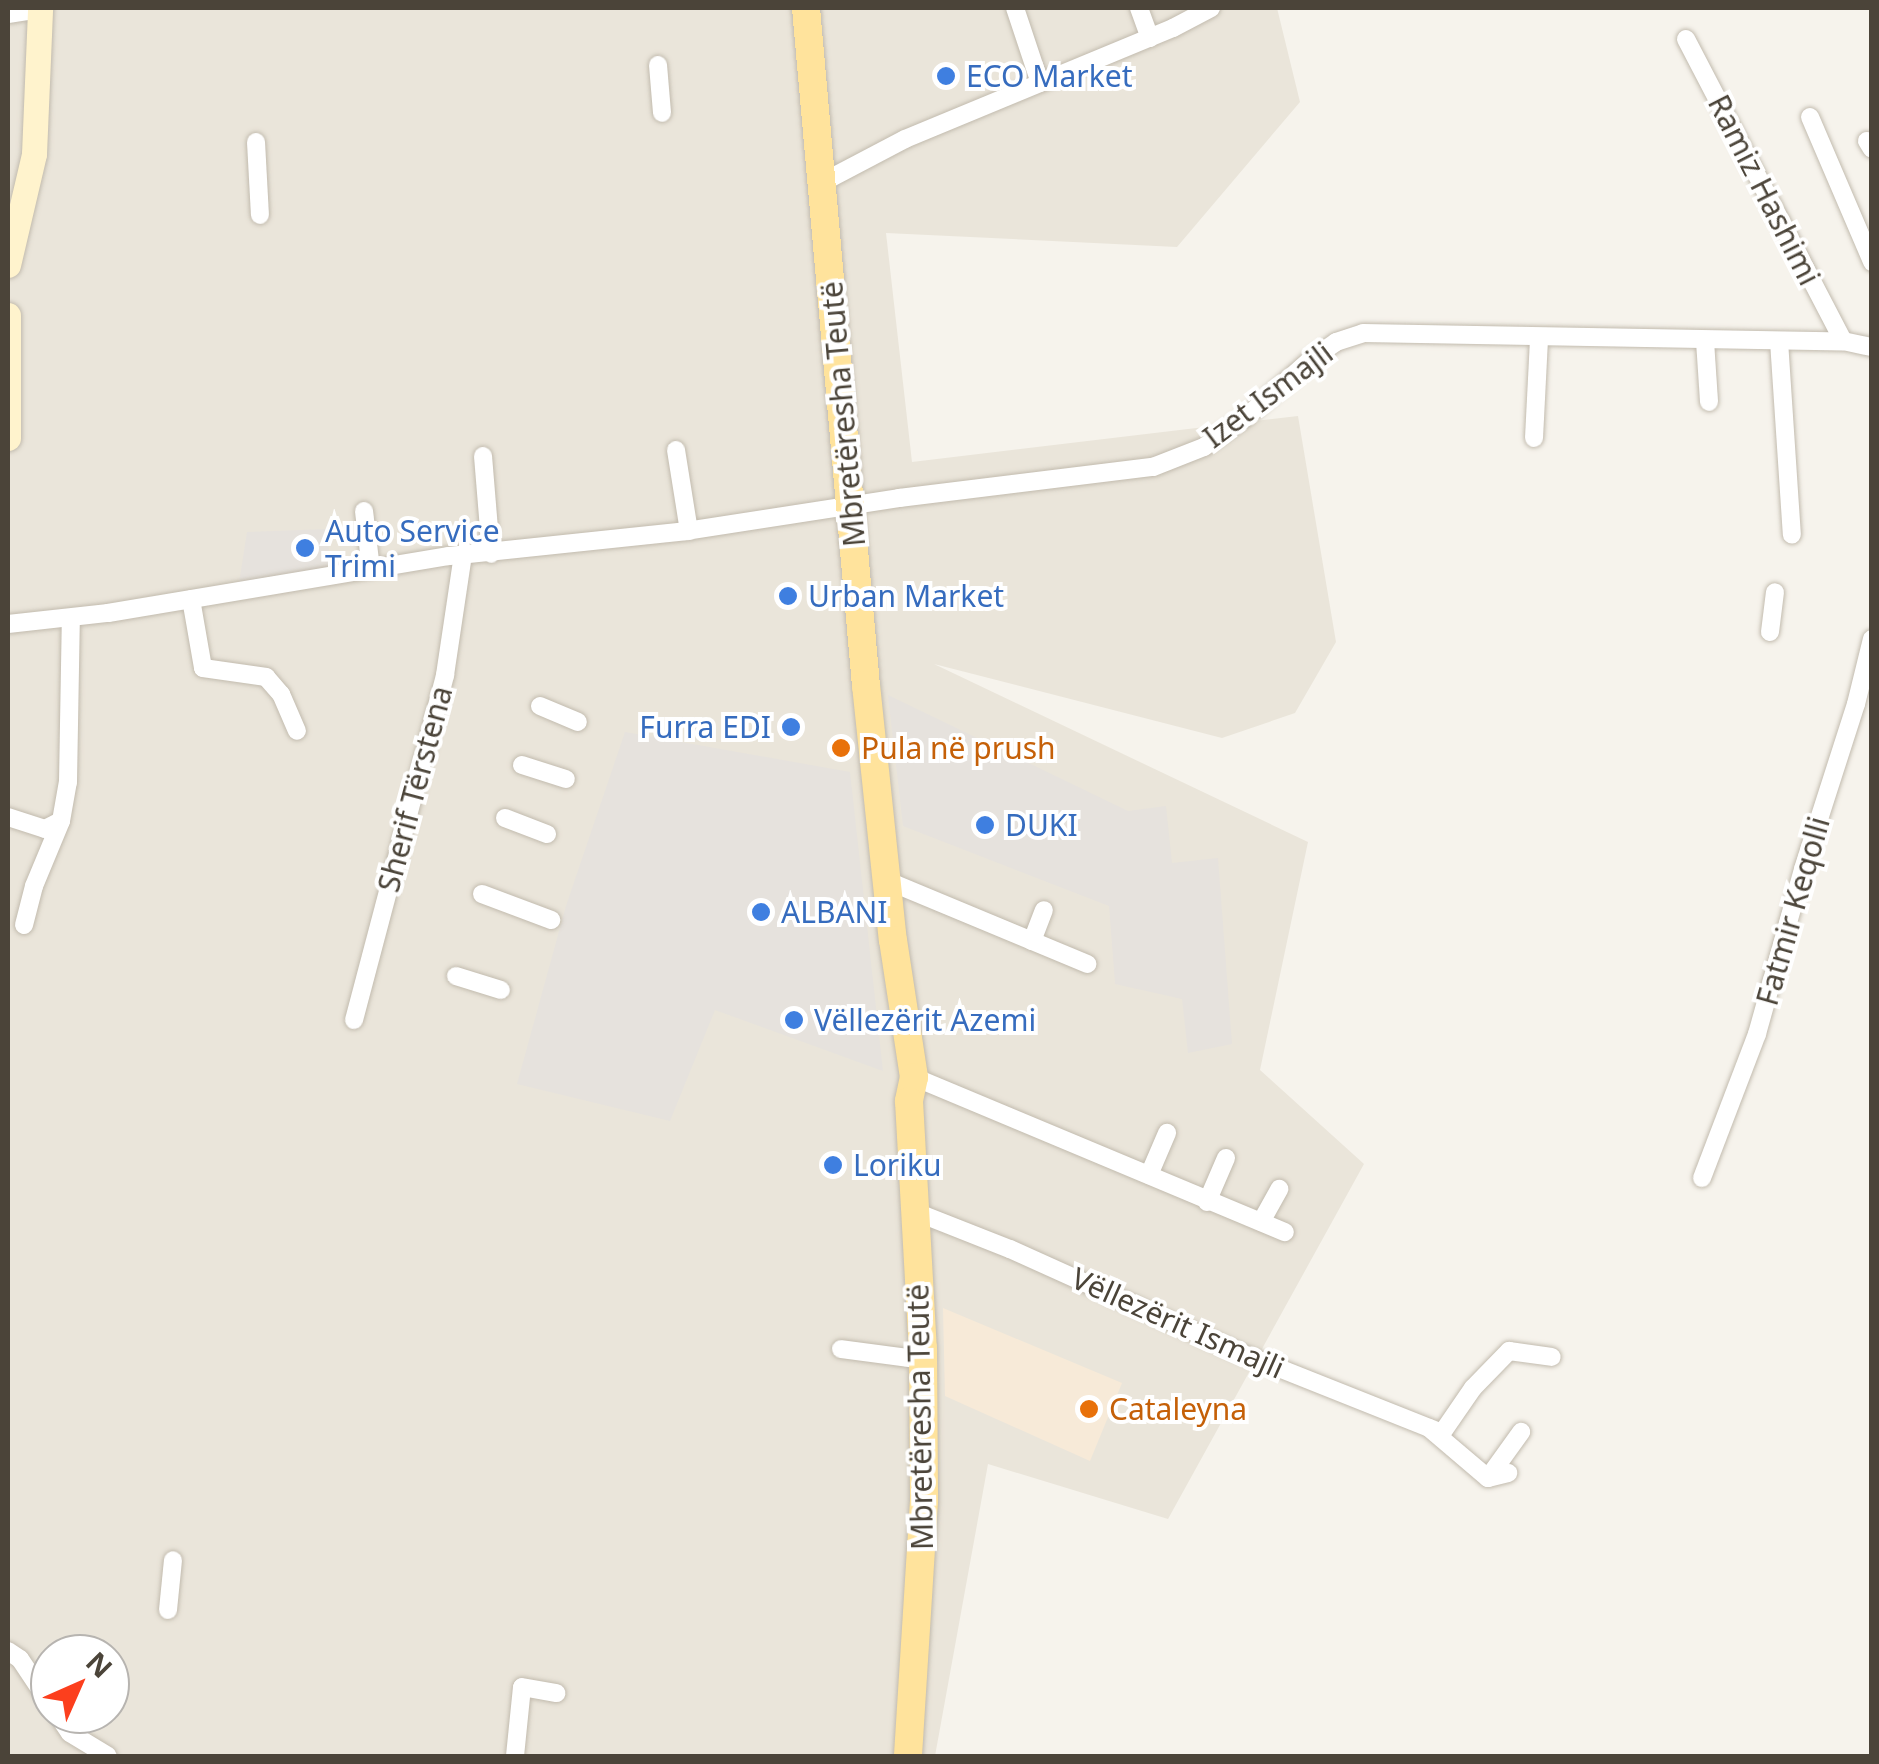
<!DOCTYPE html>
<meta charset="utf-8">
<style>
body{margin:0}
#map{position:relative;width:1879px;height:1764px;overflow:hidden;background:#f6f3ec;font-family:"Noto Sans",sans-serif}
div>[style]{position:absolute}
.residential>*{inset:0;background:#eae5da}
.commercial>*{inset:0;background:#f7ead8}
.industrial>*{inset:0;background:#e6e2dd}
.roads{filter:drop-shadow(0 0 2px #c2bbae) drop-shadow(0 0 2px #c2bbae)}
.street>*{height:18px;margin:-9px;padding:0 9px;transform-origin:9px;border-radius:9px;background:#fff}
.secondary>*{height:25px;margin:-12.5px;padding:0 12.5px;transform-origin:12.5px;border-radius:12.5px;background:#fff3cd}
.primary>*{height:28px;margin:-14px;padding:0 14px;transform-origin:14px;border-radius:14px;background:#ffe39c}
.dots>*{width:28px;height:28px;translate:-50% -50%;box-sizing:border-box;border:5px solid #fff;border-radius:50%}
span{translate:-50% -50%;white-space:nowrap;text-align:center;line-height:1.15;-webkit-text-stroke:8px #fff;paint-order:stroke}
.shop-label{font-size:30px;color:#366cbe}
.left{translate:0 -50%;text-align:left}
.right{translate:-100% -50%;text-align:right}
.street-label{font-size:30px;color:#4b4439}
.food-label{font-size:30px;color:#c56008}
.frame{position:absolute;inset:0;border:10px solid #4b4439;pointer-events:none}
.north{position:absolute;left:30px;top:1634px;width:100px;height:100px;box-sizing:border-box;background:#fff;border:2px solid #b7b4b0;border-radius:50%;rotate:45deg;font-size:28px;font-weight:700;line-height:40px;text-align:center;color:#4b4439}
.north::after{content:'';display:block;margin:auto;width:35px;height:45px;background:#fc3f1d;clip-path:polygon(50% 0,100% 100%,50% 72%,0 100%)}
</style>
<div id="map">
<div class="residential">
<div style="clip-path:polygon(evenodd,8px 8px,1277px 8px,1300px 102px,1177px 247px,886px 233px,912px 462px,1298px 416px,1336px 642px,1295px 713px,1222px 738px,934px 664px,1308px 842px,1260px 1070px,1364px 1164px,1168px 1519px,988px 1464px,935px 1756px,8px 1756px,8px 8px,50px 1654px,110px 1654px,110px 1714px,50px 1714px,50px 1654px)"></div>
</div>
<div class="commercial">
<div style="clip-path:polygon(943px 1308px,1122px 1383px,1090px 1461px,945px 1396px)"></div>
</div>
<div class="industrial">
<div style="clip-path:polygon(326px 529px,332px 570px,239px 583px,247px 532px)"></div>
<div style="clip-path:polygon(888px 695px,1128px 811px,1166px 806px,1172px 863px,1218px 858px,1232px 1044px,1188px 1053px,1182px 999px,1115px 984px,1109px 906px,903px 826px)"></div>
<div style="clip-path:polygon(625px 732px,850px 772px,883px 1071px,715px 1010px,670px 1121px,517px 1084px,566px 906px)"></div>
</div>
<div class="roads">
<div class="street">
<div style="left:1015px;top:8px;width:79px;rotate:71.6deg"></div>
<div style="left:1139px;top:8px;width:32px;rotate:70deg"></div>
<div style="left:8px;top:14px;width:32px;rotate:-9deg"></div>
<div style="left:1686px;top:39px;width:340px;rotate:62.5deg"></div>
<div style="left:658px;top:65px;width:48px;rotate:85.2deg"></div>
<div style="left:1810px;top:117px;width:158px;rotate:66.8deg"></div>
<div style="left:1867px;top:141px;width:9px;rotate:58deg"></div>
<div style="left:256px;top:142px;width:73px;rotate:86.9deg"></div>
<div style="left:825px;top:181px;width:90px;rotate:-27.7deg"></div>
<div style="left:905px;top:139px;width:290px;rotate:-22.5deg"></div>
<div style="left:1173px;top:28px;width:43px;rotate:-27.8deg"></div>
<div style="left:1705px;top:341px;width:61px;rotate:86.2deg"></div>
<div style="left:1779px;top:341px;width:194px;rotate:86.2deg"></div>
<div style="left:1534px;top:438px;width:99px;rotate:-87.1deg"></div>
<div style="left:676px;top:450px;width:82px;rotate:80.9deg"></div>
<div style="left:483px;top:456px;width:98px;rotate:85.3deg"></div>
<div style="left:364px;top:511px;width:58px;rotate:83.1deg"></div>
<div style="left:191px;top:599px;width:70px;rotate:80.1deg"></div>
<div style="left:203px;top:668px;width:64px;rotate:8.1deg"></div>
<div style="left:266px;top:677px;width:23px;rotate:49deg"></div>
<div style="left:281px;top:694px;width:40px;rotate:66.6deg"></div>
<div style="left:8px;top:624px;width:101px;rotate:-6.3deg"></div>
<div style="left:108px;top:613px;width:346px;rotate:-9.5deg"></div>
<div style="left:449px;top:556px;width:238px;rotate:-6deg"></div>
<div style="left:686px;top:531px;width:216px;rotate:-8.8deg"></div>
<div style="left:899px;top:498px;width:256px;rotate:-7deg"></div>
<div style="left:1153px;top:467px;width:55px;rotate:-21.4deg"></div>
<div style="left:1204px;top:447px;width:52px;rotate:-35.5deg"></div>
<div style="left:1246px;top:417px;width:84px;rotate:-41.6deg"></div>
<div style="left:1309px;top:361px;width:33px;rotate:-35deg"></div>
<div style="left:1336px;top:342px;width:28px;rotate:-18deg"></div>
<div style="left:1363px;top:333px;width:480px;rotate:1deg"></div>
<div style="left:1843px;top:341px;width:30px;rotate:12deg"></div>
<div style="left:1770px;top:632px;width:40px;rotate:-82.9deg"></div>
<div style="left:540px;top:706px;width:41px;rotate:22.8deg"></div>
<div style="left:522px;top:765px;width:46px;rotate:17.7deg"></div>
<div style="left:8px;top:817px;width:39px;rotate:18deg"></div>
<div style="left:45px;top:829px;width:18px;rotate:-27deg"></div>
<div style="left:61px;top:821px;width:40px;rotate:-80deg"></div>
<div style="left:68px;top:782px;width:164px;rotate:-89deg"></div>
<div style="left:505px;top:818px;width:45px;rotate:20.9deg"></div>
<div style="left:888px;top:881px;width:216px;rotate:22.6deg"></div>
<div style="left:482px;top:894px;width:74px;rotate:20.6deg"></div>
<div style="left:24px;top:925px;width:40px;rotate:-75.6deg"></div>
<div style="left:34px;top:886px;width:70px;rotate:-67.4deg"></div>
<div style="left:1032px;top:941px;width:33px;rotate:-69deg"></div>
<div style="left:456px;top:976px;width:47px;rotate:17.3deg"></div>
<div style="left:354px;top:1020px;width:357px;rotate:-75.2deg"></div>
<div style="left:445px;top:675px;width:121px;rotate:-81.5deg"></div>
<div style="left:914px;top:1077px;width:402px;rotate:22.7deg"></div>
<div style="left:1149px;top:1175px;width:46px;rotate:-66.8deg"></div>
<div style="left:1702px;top:1178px;width:154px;rotate:-69.1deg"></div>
<div style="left:1757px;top:1034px;width:171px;rotate:-74.4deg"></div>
<div style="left:1803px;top:869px;width:173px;rotate:-72.2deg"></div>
<div style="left:1856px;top:704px;width:67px;rotate:-76.2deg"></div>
<div style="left:1207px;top:1202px;width:48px;rotate:-66.6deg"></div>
<div style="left:916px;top:1212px;width:101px;rotate:21.5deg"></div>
<div style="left:1010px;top:1249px;width:248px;rotate:24.3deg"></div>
<div style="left:1236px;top:1351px;width:222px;rotate:21.7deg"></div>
<div style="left:1442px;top:1433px;width:55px;rotate:-55.4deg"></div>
<div style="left:1473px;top:1388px;width:52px;rotate:-45.8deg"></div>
<div style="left:1509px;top:1351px;width:43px;rotate:7.9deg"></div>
<div style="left:1261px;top:1222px;width:38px;rotate:-61deg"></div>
<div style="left:841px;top:1349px;width:83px;rotate:7.6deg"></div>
<div style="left:1429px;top:1428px;width:77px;rotate:40.3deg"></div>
<div style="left:1488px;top:1478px;width:21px;rotate:-14deg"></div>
<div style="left:1488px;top:1478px;width:57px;rotate:-54.3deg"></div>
<div style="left:168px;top:1610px;width:50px;rotate:-84.3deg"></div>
<div style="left:8px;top:1651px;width:14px;rotate:34deg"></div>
<div style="left:20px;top:1659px;width:54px;rotate:56.3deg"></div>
<div style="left:57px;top:1714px;width:23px;rotate:56deg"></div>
<div style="left:70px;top:1733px;width:44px;rotate:31.2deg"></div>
<div style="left:515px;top:1756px;width:69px;rotate:-84.2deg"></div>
<div style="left:522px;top:1687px;width:35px;rotate:10deg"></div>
</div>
<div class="secondary">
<div style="left:8px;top:265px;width:114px;rotate:-76.8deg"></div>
<div style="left:34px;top:154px;width:146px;rotate:-87.6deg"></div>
<div style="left:8px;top:315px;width:123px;rotate:90deg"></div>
</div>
<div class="primary">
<div style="left:806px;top:8px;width:680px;rotate:84.94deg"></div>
<div style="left:866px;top:685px;width:256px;rotate:84deg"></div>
<div style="left:893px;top:940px;width:139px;rotate:81.3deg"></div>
<div style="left:914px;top:1077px;width:25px;rotate:102deg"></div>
<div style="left:909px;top:1101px;width:247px;rotate:86.8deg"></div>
<div style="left:923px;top:1348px;width:153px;rotate:89.6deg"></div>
<div style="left:924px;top:1501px;width:256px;rotate:93.6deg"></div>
</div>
</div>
<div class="dots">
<div style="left:946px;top:76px;background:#3f7fe0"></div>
<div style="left:305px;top:548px;background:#3f7fe0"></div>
<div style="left:788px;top:596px;background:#3f7fe0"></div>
<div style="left:791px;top:727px;background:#3f7fe0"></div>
<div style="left:841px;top:748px;background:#e8710a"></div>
<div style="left:985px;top:825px;background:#3f7fe0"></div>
<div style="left:761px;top:912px;background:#3f7fe0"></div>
<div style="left:794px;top:1020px;background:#3f7fe0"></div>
<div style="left:833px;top:1165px;background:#3f7fe0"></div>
<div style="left:1089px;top:1409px;background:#e8710a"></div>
</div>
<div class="shop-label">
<span class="left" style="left:966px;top:76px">ECO Market</span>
<span class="left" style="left:325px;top:548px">Auto Service<br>Trimi</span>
<span class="left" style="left:808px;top:596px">Urban Market</span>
<span class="right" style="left:771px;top:727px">Furra EDI</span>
<span class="left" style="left:1005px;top:825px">DUKI</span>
<span class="left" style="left:781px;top:912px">ALBANI</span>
<span class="left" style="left:814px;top:1020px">Vëllezërit Azemi</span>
<span class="left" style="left:853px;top:1165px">Loriku</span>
</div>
<div class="street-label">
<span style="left:1764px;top:190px;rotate:63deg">Ramiz Hashimi</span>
<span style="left:1268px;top:395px;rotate:-37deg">Izet Ismajli</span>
<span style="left:843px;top:414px;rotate:-95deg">Mbretëresha Teutë</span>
<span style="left:415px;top:789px;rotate:-75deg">Sherif Tërstena</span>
<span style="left:1793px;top:911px;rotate:-74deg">Fatmir Keqolli</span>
<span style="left:1178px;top:1323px;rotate:24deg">Vëllezërit Ismajli</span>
<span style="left:920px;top:1417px;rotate:-91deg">Mbretëresha Teutë</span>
</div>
<div class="food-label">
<span class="left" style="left:861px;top:748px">Pula në prush</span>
<span class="left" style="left:1109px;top:1409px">Cataleyna</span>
</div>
<div class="frame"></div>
<div class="north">N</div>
</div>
